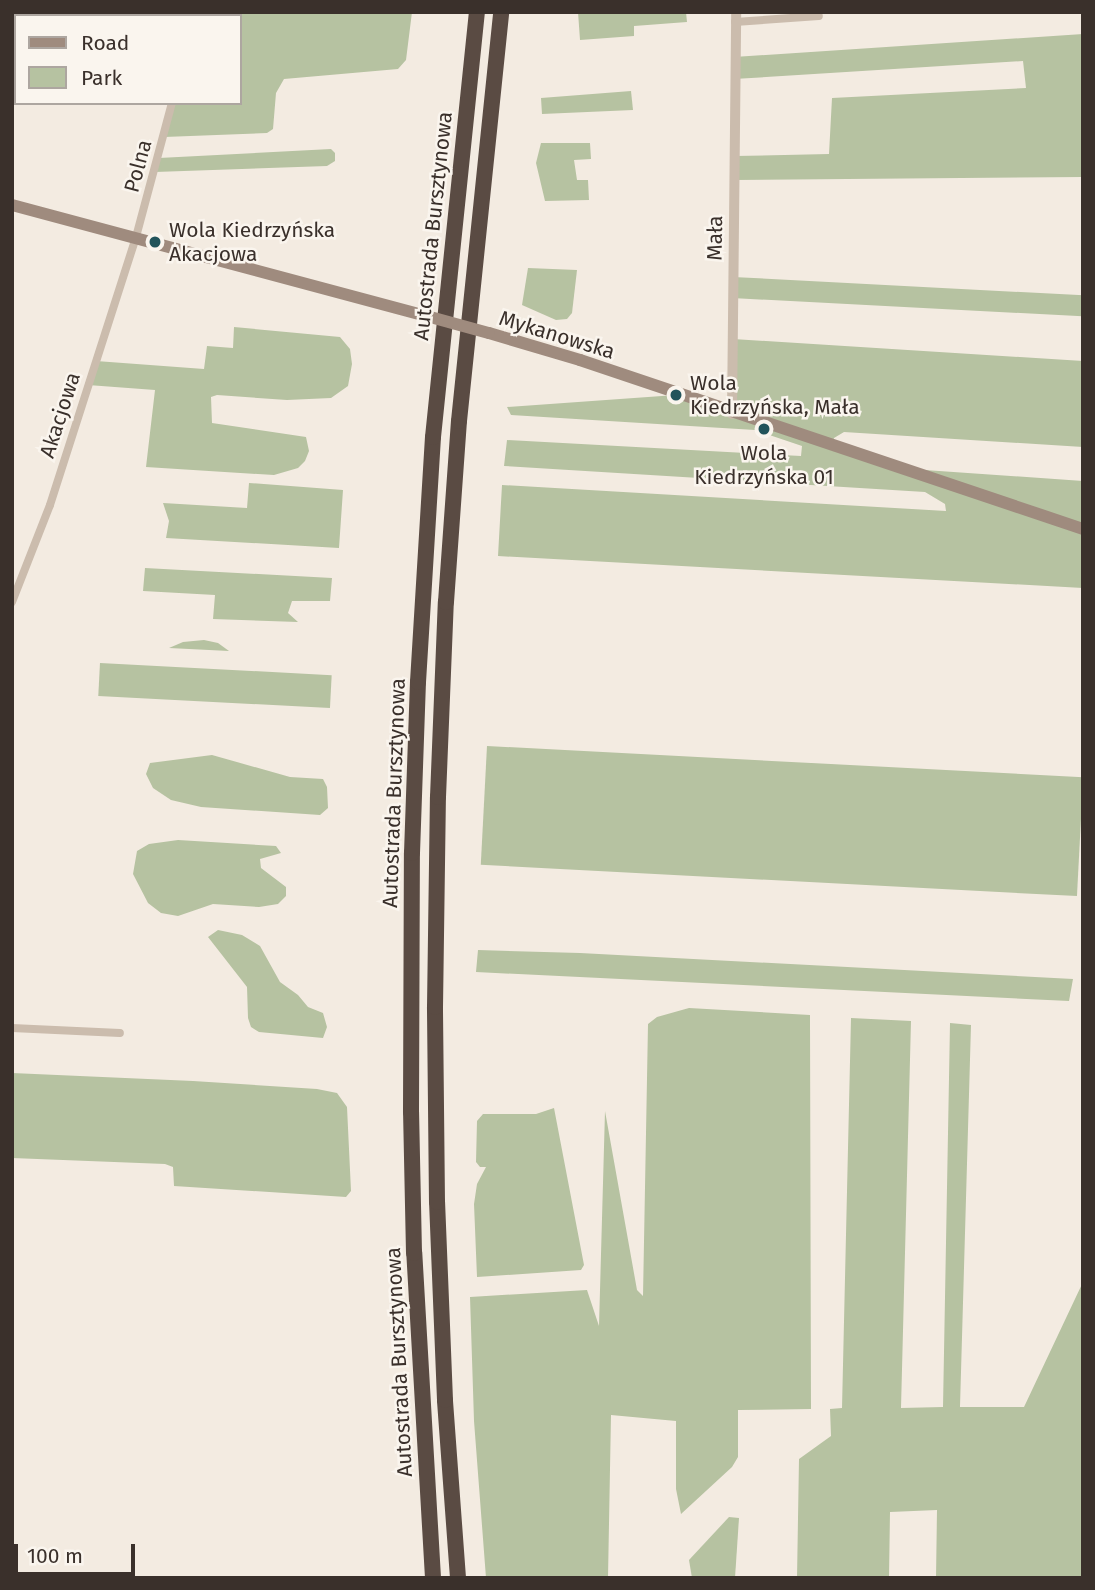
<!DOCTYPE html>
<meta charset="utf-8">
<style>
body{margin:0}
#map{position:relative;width:1095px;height:1590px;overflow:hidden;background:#f3ebe1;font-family:"Fira Sans",sans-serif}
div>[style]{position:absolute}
.green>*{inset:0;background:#b6c2a1;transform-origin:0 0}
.minor>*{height:8px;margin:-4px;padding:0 4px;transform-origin:4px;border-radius:4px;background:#cbbcad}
.tertiary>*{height:10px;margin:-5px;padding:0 5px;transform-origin:5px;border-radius:5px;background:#cbbcad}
.secondary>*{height:12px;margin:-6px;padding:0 6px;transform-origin:6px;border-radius:6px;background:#9f8b7e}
.motorway>*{height:16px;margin:-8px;padding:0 8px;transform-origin:8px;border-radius:8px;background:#5a4b43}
.secondary-bridge>*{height:12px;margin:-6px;padding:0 6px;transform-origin:6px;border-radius:6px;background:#9f8b7e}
.dots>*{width:19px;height:19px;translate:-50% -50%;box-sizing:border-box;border:4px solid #faf5ee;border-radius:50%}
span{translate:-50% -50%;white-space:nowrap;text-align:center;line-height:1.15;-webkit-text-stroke:5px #faf5ee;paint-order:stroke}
.street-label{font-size:21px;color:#3a302b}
.poi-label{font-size:21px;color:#3a302b}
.left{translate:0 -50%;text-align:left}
.frame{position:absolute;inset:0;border:14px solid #3a302b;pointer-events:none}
.legend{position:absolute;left:14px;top:14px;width:228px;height:91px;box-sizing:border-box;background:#faf5ee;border:2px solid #ada6a0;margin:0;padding:9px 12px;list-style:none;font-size:21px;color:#3a302b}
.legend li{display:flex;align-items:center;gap:14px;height:35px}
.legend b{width:35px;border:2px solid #ada6a0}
.scale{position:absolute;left:14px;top:1544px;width:121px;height:32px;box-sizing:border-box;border:4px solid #3a302b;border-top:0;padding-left:9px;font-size:21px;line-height:24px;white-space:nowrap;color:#3a302b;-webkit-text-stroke:5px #faf5ee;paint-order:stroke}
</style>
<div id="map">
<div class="green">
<div style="clip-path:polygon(194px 12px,412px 12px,406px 60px,398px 69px,284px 79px,276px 93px,273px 129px,267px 133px,164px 137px,172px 103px,240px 103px,240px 16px,193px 16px)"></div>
<div style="clip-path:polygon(578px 12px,686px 12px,687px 22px,634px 26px,634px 36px,580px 40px)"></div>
<div style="clip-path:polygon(1083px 34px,1083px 177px,735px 180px,735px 156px,829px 154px,832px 98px,1026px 88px,1023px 61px,734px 79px,734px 57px)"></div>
<div style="clip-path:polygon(631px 91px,633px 110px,542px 114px,541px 98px)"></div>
<div style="clip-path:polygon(541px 143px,590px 143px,591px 159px,574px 160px,577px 180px,588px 180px,589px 200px,545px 201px,536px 163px)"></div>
<div style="clip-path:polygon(331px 149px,335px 153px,335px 161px,327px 166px,155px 172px,159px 158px)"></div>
<div style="clip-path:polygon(528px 268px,577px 270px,572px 313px,567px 319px,556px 320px,522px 305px)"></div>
<div style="left:733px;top:277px;width:351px;height:21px;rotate:3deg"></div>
<div style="clip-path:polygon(234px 327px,340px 337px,350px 349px,352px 364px,348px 386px,331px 398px,287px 400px,217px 395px,211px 397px,212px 423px,306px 437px,309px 451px,305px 461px,298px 468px,274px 475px,146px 467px,155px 390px,88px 385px,96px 361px,204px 369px,207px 346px,233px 348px)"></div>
<div style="clip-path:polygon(733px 339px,1083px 361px,1083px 447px,844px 432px,834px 438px,832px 446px,896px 468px,1083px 481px,1083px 588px,498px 556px,502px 485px,946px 511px,945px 504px,925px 492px,504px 466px,507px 440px,801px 456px,802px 446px,755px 430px,511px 415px,507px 407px,676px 395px,732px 413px)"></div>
<div style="clip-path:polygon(249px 483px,343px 490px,339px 548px,166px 538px,169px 521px,163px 503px,247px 508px)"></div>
<div style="clip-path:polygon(145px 568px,332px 578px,330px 601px,292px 601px,288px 613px,298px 622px,213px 619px,215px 595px,143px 591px)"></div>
<div style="clip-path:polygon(204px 640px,218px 643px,229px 651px,169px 648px,183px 642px)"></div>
<div style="left:100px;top:663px;width:232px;height:33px;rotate:3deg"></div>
<div style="left:487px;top:746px;width:597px;height:119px;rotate:3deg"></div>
<div style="clip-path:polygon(212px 755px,290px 777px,323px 779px,327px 787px,328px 808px,320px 815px,201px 807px,171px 800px,153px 788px,146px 774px,150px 763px)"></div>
<div style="clip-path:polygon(178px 840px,276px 846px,281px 853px,260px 859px,261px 868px,286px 887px,286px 896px,278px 904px,259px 907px,213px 904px,178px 916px,161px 913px,148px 903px,133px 874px,137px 851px,149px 844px)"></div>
<div style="clip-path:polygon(218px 930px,242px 935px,260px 946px,280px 982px,298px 995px,308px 1007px,323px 1013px,327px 1027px,323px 1038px,259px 1032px,251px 1027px,248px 1018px,247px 987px,208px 937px)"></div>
<div style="clip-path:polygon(478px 950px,580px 953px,1073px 979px,1069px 1001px,476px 972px)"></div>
<div style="clip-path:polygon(689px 1008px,810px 1015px,811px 1409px,738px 1410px,738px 1457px,732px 1467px,681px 1514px,676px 1489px,676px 1421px,611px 1415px,608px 1578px,486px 1578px,474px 1421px,470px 1297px,587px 1290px,599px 1326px,605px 1111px,637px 1290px,643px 1296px,648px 1024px,657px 1017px)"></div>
<div style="clip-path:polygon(851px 1018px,911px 1021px,901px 1408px,943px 1407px,950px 1023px,971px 1025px,960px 1407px,1024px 1407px,1083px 1282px,1083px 1578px,936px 1578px,937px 1510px,890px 1512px,889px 1578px,797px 1578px,799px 1459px,831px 1436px,830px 1409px,842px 1408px)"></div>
<div style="clip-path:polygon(12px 1073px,193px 1081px,317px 1089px,337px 1093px,347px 1107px,351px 1191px,346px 1197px,174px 1186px,173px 1167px,165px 1164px,12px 1158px)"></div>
<div style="clip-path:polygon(554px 1108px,584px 1265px,581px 1270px,477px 1277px,474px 1204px,477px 1184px,486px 1167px,480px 1167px,476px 1162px,477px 1121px,483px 1114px,536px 1114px)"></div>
<div style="clip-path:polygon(729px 1517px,739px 1518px,735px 1578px,692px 1578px,689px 1560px)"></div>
</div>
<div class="minor">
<div style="left:735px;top:22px;width:84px;rotate:-4.1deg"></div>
<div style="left:12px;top:602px;width:104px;rotate:-68.6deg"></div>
<div style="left:50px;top:505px;width:281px;rotate:-72.2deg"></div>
<div style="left:136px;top:237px;width:139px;rotate:-75deg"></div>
<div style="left:12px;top:1028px;width:108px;rotate:2.7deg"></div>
</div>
<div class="tertiary">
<div style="left:732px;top:414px;width:402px;rotate:-89.4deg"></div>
</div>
<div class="secondary">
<div style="left:12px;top:205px;width:425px;rotate:15deg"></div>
<div style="left:489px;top:333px;width:95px;rotate:16.5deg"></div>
<div style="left:580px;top:360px;width:531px;rotate:18.57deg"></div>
</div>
<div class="motorway">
<div style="left:433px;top:1578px;width:326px;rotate:-93.3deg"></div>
<div style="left:414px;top:1253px;width:141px;rotate:-91.2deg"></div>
<div style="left:411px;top:1112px;width:259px;rotate:-89.8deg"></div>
<div style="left:412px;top:853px;width:171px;rotate:-88deg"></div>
<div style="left:418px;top:682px;width:245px;rotate:-86.5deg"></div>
<div style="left:433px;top:437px;width:427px;rotate:-84.1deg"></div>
<div style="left:458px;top:1578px;width:178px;rotate:-94.2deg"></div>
<div style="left:445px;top:1400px;width:198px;rotate:-92.3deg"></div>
<div style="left:437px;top:1202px;width:195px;rotate:-90.6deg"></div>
<div style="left:435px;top:1007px;width:210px;rotate:-89.2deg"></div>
<div style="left:438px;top:797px;width:195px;rotate:-87.7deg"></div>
<div style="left:446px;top:602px;width:181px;rotate:-85.9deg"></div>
<div style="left:459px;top:421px;width:411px;rotate:-84.1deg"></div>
</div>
<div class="secondary-bridge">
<div style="left:423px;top:315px;width:68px;rotate:15.3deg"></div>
</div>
<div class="dots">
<div style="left:155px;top:242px;background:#22545b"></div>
<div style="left:676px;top:395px;background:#22545b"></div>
<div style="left:764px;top:429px;background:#22545b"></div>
</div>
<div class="street-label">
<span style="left:138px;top:166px;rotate:-75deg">Polna</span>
<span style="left:433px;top:226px;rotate:-84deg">Autostrada Bursztynowa</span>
<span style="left:715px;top:238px;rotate:-89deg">Mała</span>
<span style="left:557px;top:335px;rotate:17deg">Mykanowska</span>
<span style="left:60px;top:415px;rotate:-72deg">Akacjowa</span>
<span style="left:394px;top:793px;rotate:-88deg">Autostrada Bursztynowa</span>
<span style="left:399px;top:1362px;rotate:-93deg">Autostrada Bursztynowa</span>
</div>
<div class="poi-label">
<span class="left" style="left:169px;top:242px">Wola Kiedrzyńska<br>Akacjowa</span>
<span class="left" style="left:690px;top:395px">Wola<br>Kiedrzyńska, Mała</span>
<span style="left:764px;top:465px">Wola<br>Kiedrzyńska 01</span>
</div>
<div class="frame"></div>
<ul class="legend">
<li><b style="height:9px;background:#9f8b7e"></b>Road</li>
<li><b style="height:19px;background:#b6c2a1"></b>Park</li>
</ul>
<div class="scale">100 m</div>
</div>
